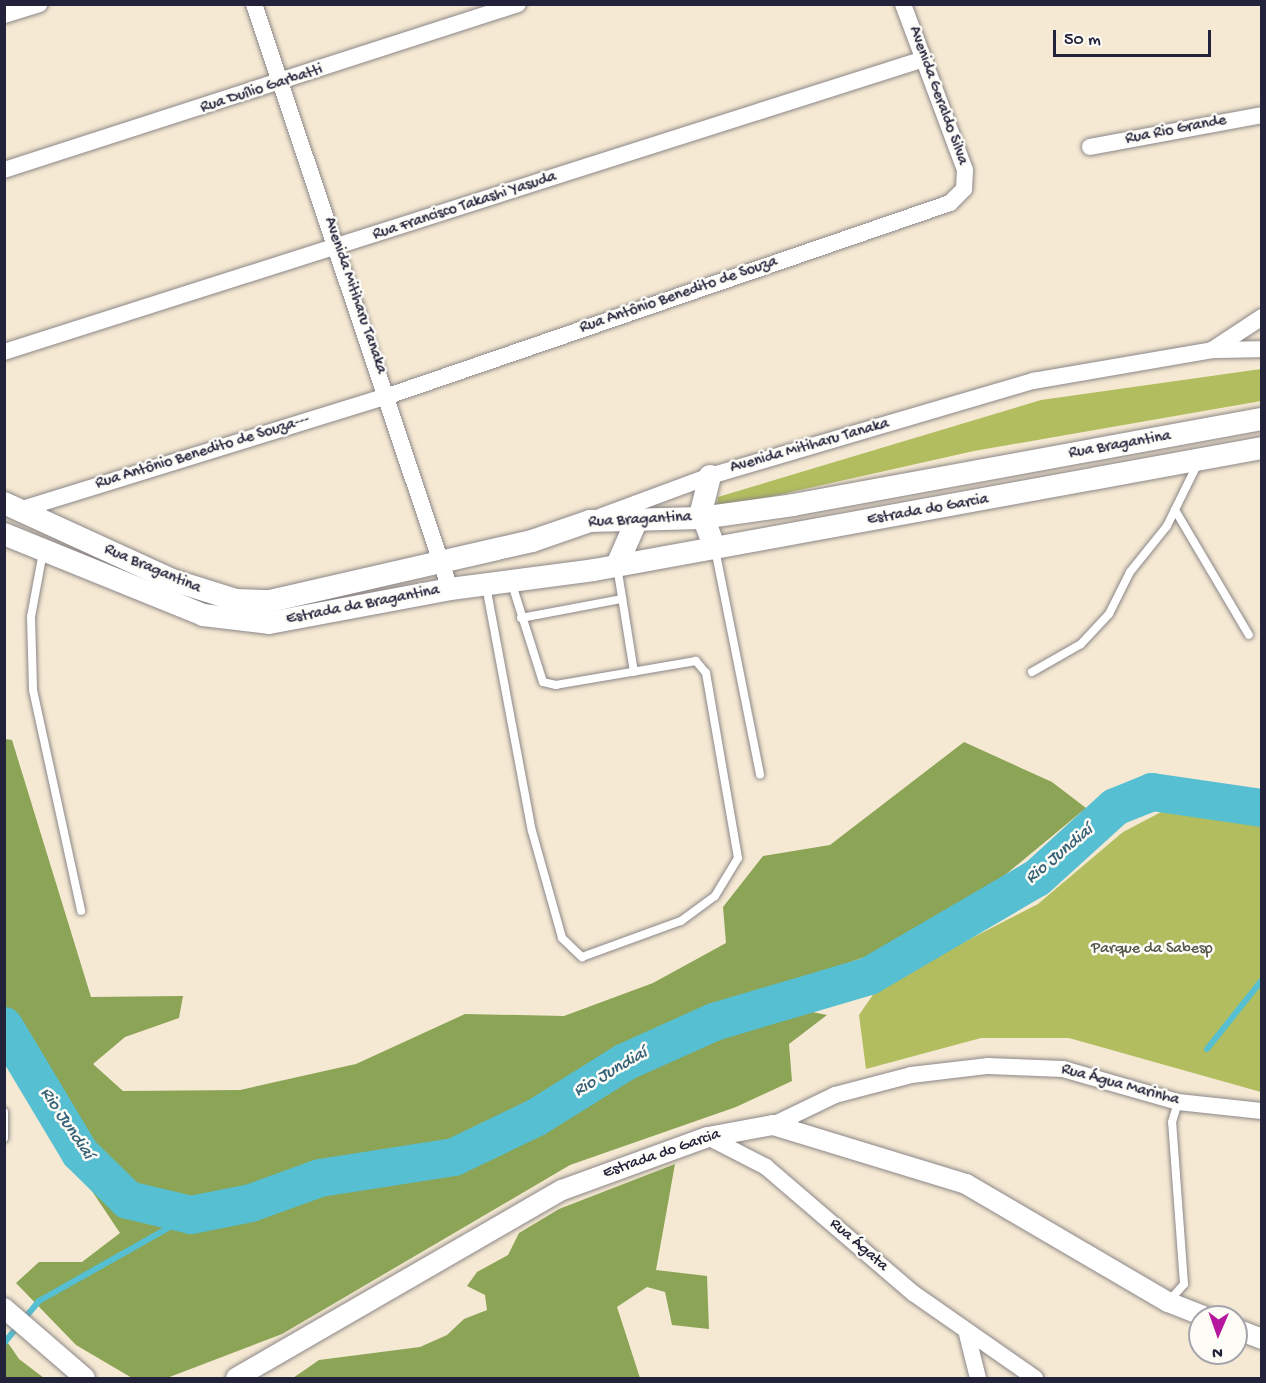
<!DOCTYPE html>
<meta charset="utf-8">
<style>
body{margin:0}
#map{position:relative;width:1266px;height:1383px;overflow:hidden;background:#f5e9d3;font-family:"Gochi Hand",sans-serif}
div>[style]{position:absolute}
.green>*{inset:0;background:#b1bd5f}
.forest>*{inset:0;background:#8ca456}
.stream>*{height:6px;margin:-3px;padding:0 3px;transform-origin:3px;border-radius:3px;background:#56bfd2}
.river>*{height:38px;margin:-19px;padding:0 19px;transform-origin:19px;border-radius:19px;background:#56bfd2}
.roads{filter:drop-shadow(0 0 2px #8c8687) drop-shadow(0 0 2px #8c8687)}
.service>*{height:8px;margin:-4px;padding:0 4px;transform-origin:4px;border-radius:4px;background:#fff}
.minor>*{height:16px;margin:-8px;padding:0 8px;transform-origin:8px;border-radius:8px;background:#fff}
.tertiary>*{height:20px;margin:-10px;padding:0 10px;transform-origin:10px;border-radius:10px;background:#fff}
.secondary>*{height:22px;margin:-11px;padding:0 11px;transform-origin:11px;border-radius:11px;background:#fff}
span{translate:-50% -50%;white-space:nowrap;text-align:center;line-height:1.15;-webkit-text-stroke:5px #fdfcf7;paint-order:stroke}
.street-label{font-size:16px;color:#22223b}
.park-label{font-size:16px;color:#545848}
.water-label{font-size:18px;color:#376177;font-style:italic}
.frame{position:absolute;inset:0;border:6px solid #22223b;pointer-events:none}
.north{position:absolute;left:1188px;top:1305px;width:60px;height:60px;box-sizing:border-box;background:#fdfcf7;border:2px solid #a5a5ac;border-radius:50%;rotate:182deg;font-size:16px;font-weight:700;line-height:24px;text-align:center;color:#22223b}
.north::after{content:'';display:block;margin:auto;width:21px;height:27px;background:#b5179e;clip-path:polygon(50% 0,100% 100%,50% 72%,0 100%)}
.scale{position:absolute;left:1053px;top:30px;width:158px;height:27px;box-sizing:border-box;border:3px solid #22223b;border-top:0;padding-left:8px;font-size:18px;line-height:21px;white-space:nowrap;color:#22223b;-webkit-text-stroke:4px #fdfcf7;paint-order:stroke}
</style>
<div id="map">
<div class="green">
<div style="clip-path:polygon(1261px 369px,1261px 401px,974px 451px,719px 508px,717px 504px,718px 497px,1041px 400px)"></div>
<div style="clip-path:polygon(1165px 810px,1261px 820px,1261px 1092px,1069px 1038px,981px 1038px,866px 1069px,859px 1015px,879px 986px,1038px 904px,1123px 832px)"></div>
</div>
<div class="forest">
<div style="clip-path:polygon(5px 739px,12px 740px,91px 997px,183px 996px,179px 1018px,125px 1037px,93px 1064px,123px 1091px,240px 1090px,356px 1064px,465px 1014px,564px 1016px,653px 983px,726px 943px,723px 907px,763px 856px,830px 845px,964px 742px,1052px 782px,1086px 808px,993px 885px,873px 954px,748px 999px,827px 1015px,789px 1044px,792px 1081px,736px 1107px,570px 1165px,282px 1334px,167px 1378px,132px 1378px,76px 1345px,16px 1283px,39px 1262px,82px 1262px,120px 1233px,5px 1061px)"></div>
<div style="clip-path:polygon(675px 1164px,656px 1270px,707px 1276px,709px 1329px,672px 1325px,665px 1292px,647px 1287px,617px 1307px,640px 1378px,293px 1378px,319px 1360px,420px 1347px,447px 1335px,464px 1319px,487px 1310px,485px 1295px,467px 1286px,477px 1272px,508px 1255px,519px 1233px,559px 1209px)"></div>
<div style="clip-path:polygon(4px 1337px,19px 1359px,44px 1378px,5px 1378px)"></div>
</div>
<div class="stream">
<div style="left:1207px;top:1049px;width:88px;rotate:-51.4deg"></div>
<div style="left:4px;top:1343px;width:55px;rotate:-50.2deg"></div>
<div style="left:39px;top:1301px;width:175px;rotate:-29.5deg"></div>
</div>
<div class="river">
<div style="left:4px;top:1026px;width:148px;rotate:59.1deg"></div>
<div style="left:80px;top:1153px;width:67px;rotate:44.4deg"></div>
<div style="left:128px;top:1200px;width:65px;rotate:13.4deg"></div>
<div style="left:191px;top:1215px;width:61px;rotate:-11.3deg"></div>
<div style="left:251px;top:1203px;width:73px;rotate:-19.9deg"></div>
<div style="left:320px;top:1178px;width:136px;rotate:-8.9deg"></div>
<div style="left:454px;top:1157px;width:92px;rotate:-25.7deg"></div>
<div style="left:537px;top:1117px;width:104px;rotate:-32deg"></div>
<div style="left:625px;top:1062px;width:98px;rotate:-24.2deg"></div>
<div style="left:714px;top:1022px;width:162px;rotate:-16.5deg"></div>
<div style="left:869px;top:976px;width:194px;rotate:-30.3deg"></div>
<div style="left:1037px;top:878px;width:105px;rotate:-42.3deg"></div>
<div style="left:1115px;top:807px;width:40px;rotate:-22deg"></div>
<div style="left:1152px;top:792px;width:111px;rotate:8.3deg"></div>
</div>
<div class="roads">
<div class="service">
<div style="left:1175px;top:510px;width:145px;rotate:59.4deg"></div>
<div style="left:715px;top:549px;width:230px;rotate:78.7deg"></div>
<div style="left:43px;top:552px;width:66px;rotate:100.5deg"></div>
<div style="left:31px;top:617px;width:73px;rotate:88.4deg"></div>
<div style="left:33px;top:690px;width:226px;rotate:77.7deg"></div>
<div style="left:617px;top:566px;width:107px;rotate:80.9deg"></div>
<div style="left:486px;top:586px;width:249px;rotate:79.4deg"></div>
<div style="left:532px;top:831px;width:111px;rotate:74.3deg"></div>
<div style="left:562px;top:938px;width:28px;rotate:44deg"></div>
<div style="left:582px;top:957px;width:105px;rotate:-20deg"></div>
<div style="left:681px;top:921px;width:42px;rotate:-36.3deg"></div>
<div style="left:715px;top:896px;width:44px;rotate:-58.8deg"></div>
<div style="left:738px;top:858px;width:188px;rotate:-99.8deg"></div>
<div style="left:706px;top:673px;width:16px;rotate:-130deg"></div>
<div style="left:696px;top:661px;width:142px;rotate:170.3deg"></div>
<div style="left:556px;top:685px;width:13px;rotate:-167deg"></div>
<div style="left:543px;top:682px;width:106px;rotate:-107.6deg"></div>
<div style="left:521px;top:618px;width:103px;rotate:-10.7deg"></div>
<div style="left:1032px;top:672px;width:56px;rotate:-29.7deg"></div>
<div style="left:1081px;top:644px;width:41px;rotate:-47deg"></div>
<div style="left:1109px;top:614px;width:47px;rotate:-63.4deg"></div>
<div style="left:1130px;top:572px;width:59px;rotate:-51.2deg"></div>
<div style="left:1167px;top:526px;width:70px;rotate:-63.8deg"></div>
<div style="left:4px;top:1112px;width:26px;rotate:90deg"></div>
<div style="left:1168px;top:1302px;width:24px;rotate:-48deg"></div>
<div style="left:1184px;top:1284px;width:162px;rotate:-94.2deg"></div>
<div style="left:1172px;top:1122px;width:21px;rotate:-73deg"></div>
</div>
<div class="minor">
<div style="left:254px;top:4px;width:617px;rotate:71.48deg"></div>
<div style="left:4px;top:15px;width:37px;rotate:-17deg"></div>
<div style="left:1090px;top:147px;width:175px;rotate:-10.5deg"></div>
<div style="left:4px;top:170px;width:540px;rotate:-17.9deg"></div>
<div style="left:1212px;top:350px;width:50px;rotate:-1.1deg"></div>
<div style="left:4px;top:352px;width:966px;rotate:-17.67deg"></div>
<div style="left:19px;top:510px;width:386px;rotate:-17.2deg"></div>
<div style="left:388px;top:396px;width:594px;rotate:-18.95deg"></div>
<div style="left:950px;top:203px;width:20px;rotate:-45deg"></div>
<div style="left:964px;top:189px;width:19px;rotate:-87deg"></div>
<div style="left:965px;top:170px;width:177px;rotate:-110.5deg"></div>
<div style="left:602px;top:516px;width:115px;rotate:-20.3deg"></div>
<div style="left:710px;top:476px;width:337px;rotate:-16.4deg"></div>
<div style="left:1033px;top:381px;width:182px;rotate:-9.8deg"></div>
<div style="left:1212px;top:350px;width:60px;rotate:-33.4deg"></div>
<div style="left:773px;top:1125px;width:69px;rotate:-25.8deg"></div>
<div style="left:835px;top:1095px;width:79px;rotate:-14.7deg"></div>
<div style="left:911px;top:1075px;width:78px;rotate:-6.7deg"></div>
<div style="left:988px;top:1066px;width:75px;rotate:2.3deg"></div>
<div style="left:1063px;top:1069px;width:120px;rotate:16deg"></div>
<div style="left:1178px;top:1102px;width:84px;rotate:6.1deg"></div>
<div style="left:708px;top:1137px;width:65px;rotate:27.3deg"></div>
<div style="left:766px;top:1167px;width:194px;rotate:40.6deg"></div>
<div style="left:913px;top:1293px;width:149px;rotate:34.9deg"></div>
<div style="left:967px;top:1334px;width:45px;rotate:76deg"></div>
</div>
<div class="tertiary">
<div style="left:4px;top:1308px;width:107px;rotate:40.8deg"></div>
<div style="left:1236px;top:1329px;width:28px;rotate:21deg"></div>
<div style="left:236px;top:1378px;width:376px;rotate:-30deg"></div>
<div style="left:562px;top:1190px;width:155px;rotate:-20deg"></div>
<div style="left:708px;top:1137px;width:66px;rotate:-10.5deg"></div>
<div style="left:773px;top:1125px;width:202px;rotate:17deg"></div>
<div style="left:966px;top:1184px;width:234px;rotate:30.3deg"></div>
<div style="left:1168px;top:1302px;width:41px;rotate:21.5deg"></div>
</div>
<div class="secondary">
<div style="left:710px;top:476px;width:36px;rotate:104deg"></div>
<div style="left:701px;top:511px;width:40px;rotate:69.8deg"></div>
<div style="left:4px;top:503px;width:185px;rotate:24.6deg"></div>
<div style="left:172px;top:580px;width:67px;rotate:17.4deg"></div>
<div style="left:236px;top:600px;width:34px;rotate:2deg"></div>
<div style="left:270px;top:601px;width:269px;rotate:-12.9deg"></div>
<div style="left:532px;top:541px;width:61px;rotate:-19deg"></div>
<div style="left:590px;top:521px;width:111px;rotate:-1.5deg"></div>
<div style="left:701px;top:518px;width:93px;rotate:-8deg"></div>
<div style="left:793px;top:505px;width:477px;rotate:-10.4deg"></div>
<div style="left:4px;top:534px;width:215px;rotate:22.1deg"></div>
<div style="left:203px;top:615px;width:66px;rotate:6.9deg"></div>
<div style="left:269px;top:623px;width:184px;rotate:-10.6deg"></div>
<div style="left:450px;top:589px;width:145px;rotate:-7.5deg"></div>
<div style="left:594px;top:570px;width:679px;rotate:-10.35deg"></div>
<div style="left:617px;top:565px;width:47px;rotate:-66.2deg"></div>
</div>
</div>
<div class="street-label">
<span style="left:262px;top:90px;rotate:-18deg">Rua Duílio Garbatti</span>
<span style="left:937px;top:96px;rotate:70deg">Avenida Geraldo Silva</span>
<span style="left:1176px;top:131px;rotate:-11deg">Rua Rio Grande</span>
<span style="left:465px;top:207px;rotate:-18deg">Rua Francisco Takashi Yasuda</span>
<span style="left:354px;top:296px;rotate:71deg">Avenida Mitiharu Tanaka</span>
<span style="left:679px;top:296px;rotate:-19deg">Rua Antônio Benedito de Souza</span>
<span style="left:1120px;top:446px;rotate:-10deg">Rua Bragantina</span>
<span style="left:810px;top:447px;rotate:-16deg">Avenida Mitiharu Tanaka</span>
<span style="left:203px;top:453px;rotate:-17deg">Rua Antônio Benedito de Souza---</span>
<span style="left:928px;top:511px;rotate:-10deg">Estrada do Garcia</span>
<span style="left:640px;top:521px;rotate:-3deg">Rua Bragantina</span>
<span style="left:152px;top:570px;rotate:23deg">Rua Bragantina</span>
<span style="left:363px;top:606px;rotate:-11deg">Estrada da Bragantina</span>
<span style="left:1120px;top:1086px;rotate:15deg">Rua Água Marinha</span>
<span style="left:662px;top:1155px;rotate:-19deg">Estrada do Garcia</span>
<span style="left:858px;top:1246px;rotate:41deg">Rua Ágata</span>
</div>
<div class="park-label">
<span style="left:1152px;top:950px">Parque da Sabesp</span>
</div>
<div class="water-label">
<span style="left:1060px;top:855px;rotate:-40deg">Rio Jundiaí</span>
<span style="left:611px;top:1073px;rotate:-30deg">Rio Jundiaí</span>
<span style="left:66px;top:1124px;rotate:56deg">Rio Jundiaí</span>
</div>
<div class="frame"></div>
<div class="north">N</div>
<div class="scale">50 m</div>
</div>
